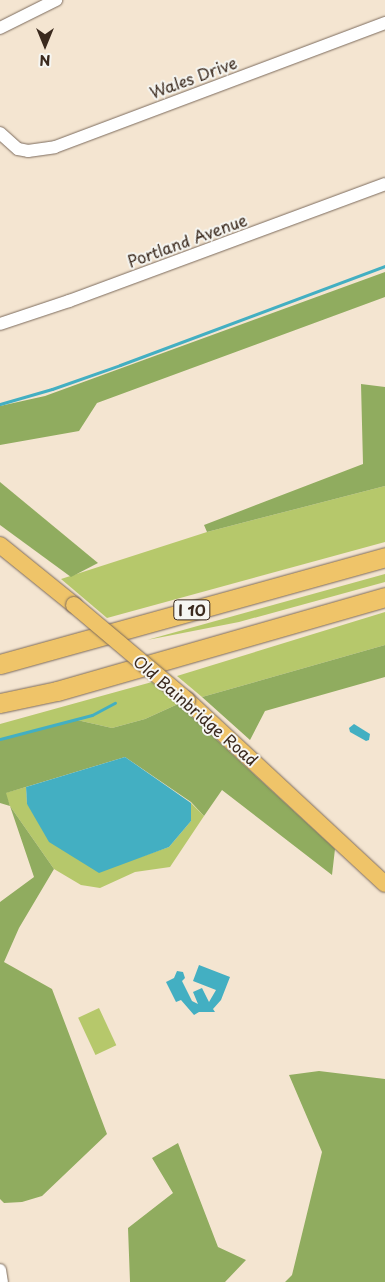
<!DOCTYPE html>
<style>
body{margin:0}
#map{position:relative;width:385px;height:1282px;overflow:hidden;background:#f4e5d1;font-family:"Playpen Sans",sans-serif}
div>[style]{position:absolute}
.green>*{inset:0;background:#b6c86b;transform-origin:0 0}
.forest>*{inset:0;background:#90ac5f}
.water>*{inset:0;background:#43afc2}
.stream>*{height:3px;margin:-1.5px;padding:0 1.5px;transform-origin:1.5px;border-radius:1.5px;background:#43afc2}
.roads{filter:drop-shadow(0 0 1px #7c6b5d) drop-shadow(0 0 1px #7c6b5d)}
.minor>*{height:12px;margin:-6px;padding:0 6px;transform-origin:6px;border-radius:6px;background:#fff}
.major>*{height:16px;margin:-8px;padding:0 8px;transform-origin:8px;border-radius:8px;background:#efc469}
.highway>*{height:19px;margin:-9.5px;padding:0 9.5px;transform-origin:9.5px;border-radius:9.5px;background:#efc469}
.bridges{filter:drop-shadow(0 0 1px #7c6b5d) drop-shadow(0 0 1px #7c6b5d)}
.major-bridge>*{height:16px;margin:-8px;padding:0 8px;transform-origin:8px;border-radius:8px;background:#efc469}
span{translate:-50% -50%;white-space:nowrap;text-align:center;line-height:1.15;-webkit-text-stroke:4px #f6f6f2;paint-order:stroke}
.shield-label span{padding:1px 4px;background:#f6f6f2;border:1px solid;border-radius:4px;-webkit-text-stroke-width:0}
.shield-label{font-size:15px;color:#3b2a1e;font-weight:700}
.street-label{font-size:16px;color:#3b2a1e}
.north{position:absolute;left:20px;top:20px;width:50px;height:50px;-webkit-text-stroke:4px #f6f6f2;paint-order:stroke;rotate:180deg;font-size:14px;font-weight:700;line-height:20px;text-align:center;color:#3b2a1e}
.north::after{content:'';display:block;margin:auto;width:18px;height:22px;background:#3b2a1e;clip-path:polygon(50% 0,100% 100%,50% 72%,0 100%)}
</style>
<div id="map">
<div class="green">
<div style="clip-path:polygon(385px 486px,385px 542px,107px 618px,61px 579px,207px 532px)"></div>
<div style="clip-path:polygon(385px 574px,385px 582px,239px 622px,147px 640px)"></div>
<div style="clip-path:polygon(385px 612px,385px 645px,202px 697px,177px 676px)"></div>
<div style="clip-path:polygon(152px 682px,178px 704px,145px 719px,112px 728px,77px 720px,0 739px,0 724px)"></div>
<div style="clip-path:polygon(26px 787px,27px 804px,126px 862px,169px 847px,191px 821px,191px 803px,204px 816px,170px 867px,135px 872px,100px 888px,81px 885px,54px 869px,10px 806px,5px 793px)"></div>
<div style="left:99px;top:1008px;width:41px;height:23px;rotate:65deg"></div>
</div>
<div class="forest">
<div style="clip-path:polygon(385px 272px,385px 297px,97px 403px,79px 431px,0 445px,0 406px,45px 396px)"></div>
<div style="clip-path:polygon(361px 384px,385px 387px,385px 486px,207px 532px,204px 525px,363px 464px)"></div>
<div style="clip-path:polygon(0 482px,98px 563px,71px 577px,0 525px)"></div>
<div style="clip-path:polygon(385px 645px,385px 677px,265px 711px,250px 740px,202px 697px)"></div>
<div style="clip-path:polygon(178px 704px,335px 849px,332px 875px,222px 790px,204px 816px,191px 802px,125px 757px,6px 793px,10px 806px,54px 869px,19px 928px,4px 962px,52px 989px,107px 1134px,42px 1196px,22px 1202px,4px 1203px,0 1199px,0 902px,34px 877px,10px 806px,0 803px,0 739px,77px 720px,112px 728px,145px 719px)"></div>
<div style="clip-path:polygon(319px 1071px,385px 1079px,385px 1282px,285px 1282px,292px 1275px,322px 1152px,289px 1075px)"></div>
<div style="clip-path:polygon(178px 1143px,218px 1247px,246px 1260px,225px 1282px,130px 1282px,128px 1228px,173px 1193px,152px 1158px)"></div>
</div>
<div class="water">
<div style="clip-path:polygon(354px 724px,370px 734px,369px 740px,366px 741px,350px 732px,349px 728px)"></div>
<div style="clip-path:polygon(125px 757px,191px 803px,191px 821px,169px 847px,99px 873px,49px 842px,27px 804px,26px 787px)"></div>
<div style="clip-path:polygon(199px 965px,230px 977px,221px 1000px,213px 1009px,215px 1012px,199px 1012px,194px 1015px,181px 1000px,176px 1002px,166px 982px,174px 978px,177px 971px,183px 972px,185px 978px,182px 981px,192px 1001px,198px 1004px,193px 992px,202px 988px,209px 1002px,216px 990px,193px 981px)"></div>
</div>
<div class="stream">
<div style="left:0;top:404px;width:54px;rotate:-16.1deg"></div>
<div style="left:52px;top:389px;width:72px;rotate:-19.4deg"></div>
<div style="left:120px;top:365px;width:283px;rotate:-20.5deg"></div>
<div style="left:0;top:739px;width:95px;rotate:-14.6deg"></div>
<div style="left:92px;top:715px;width:26px;rotate:-28deg"></div>
</div>
<div class="roads">
<div class="minor">
<div style="left:0;top:28px;width:63px;rotate:-26.6deg"></div>
<div style="left:0;top:133px;width:24px;rotate:42deg"></div>
<div style="left:18px;top:149px;width:10px;rotate:11deg"></div>
<div style="left:28px;top:151px;width:27px;rotate:-8deg"></div>
<div style="left:55px;top:147px;width:353px;rotate:-20.6deg"></div>
<div style="left:0;top:324px;width:73px;rotate:-18.4deg"></div>
<div style="left:69px;top:301px;width:337px;rotate:-20.3deg"></div>
<div style="left:0;top:1270px;width:12px;rotate:81deg"></div>
</div>
<div class="major">
<div style="left:0;top:545px;width:95px;rotate:39deg"></div>
<div style="left:187px;top:700px;width:270px;rotate:42.9deg"></div>
</div>
<div class="highway">
<div style="left:0;top:664px;width:400px;rotate:-15.5deg"></div>
<div style="left:0;top:703px;width:58px;rotate:-11.9deg"></div>
<div style="left:57px;top:691px;width:341px;rotate:-16deg"></div>
</div>
</div>
<div class="bridges">
<div class="major-bridge">
<div style="left:74px;top:605px;width:148px;rotate:40.1deg"></div>
</div>
</div>
<div class="shield-label">
<span style="left:192px;top:610px">I 10</span>
</div>
<div class="street-label">
<span style="left:193px;top:77px;rotate:-20deg">Wales Drive</span>
<span style="left:187px;top:240px;rotate:-20deg">Portland Avenue</span>
<span style="left:196px;top:710px;rotate:41deg">Old Bainbridge Road</span>
</div>
<div class="north">N</div>
</div>
